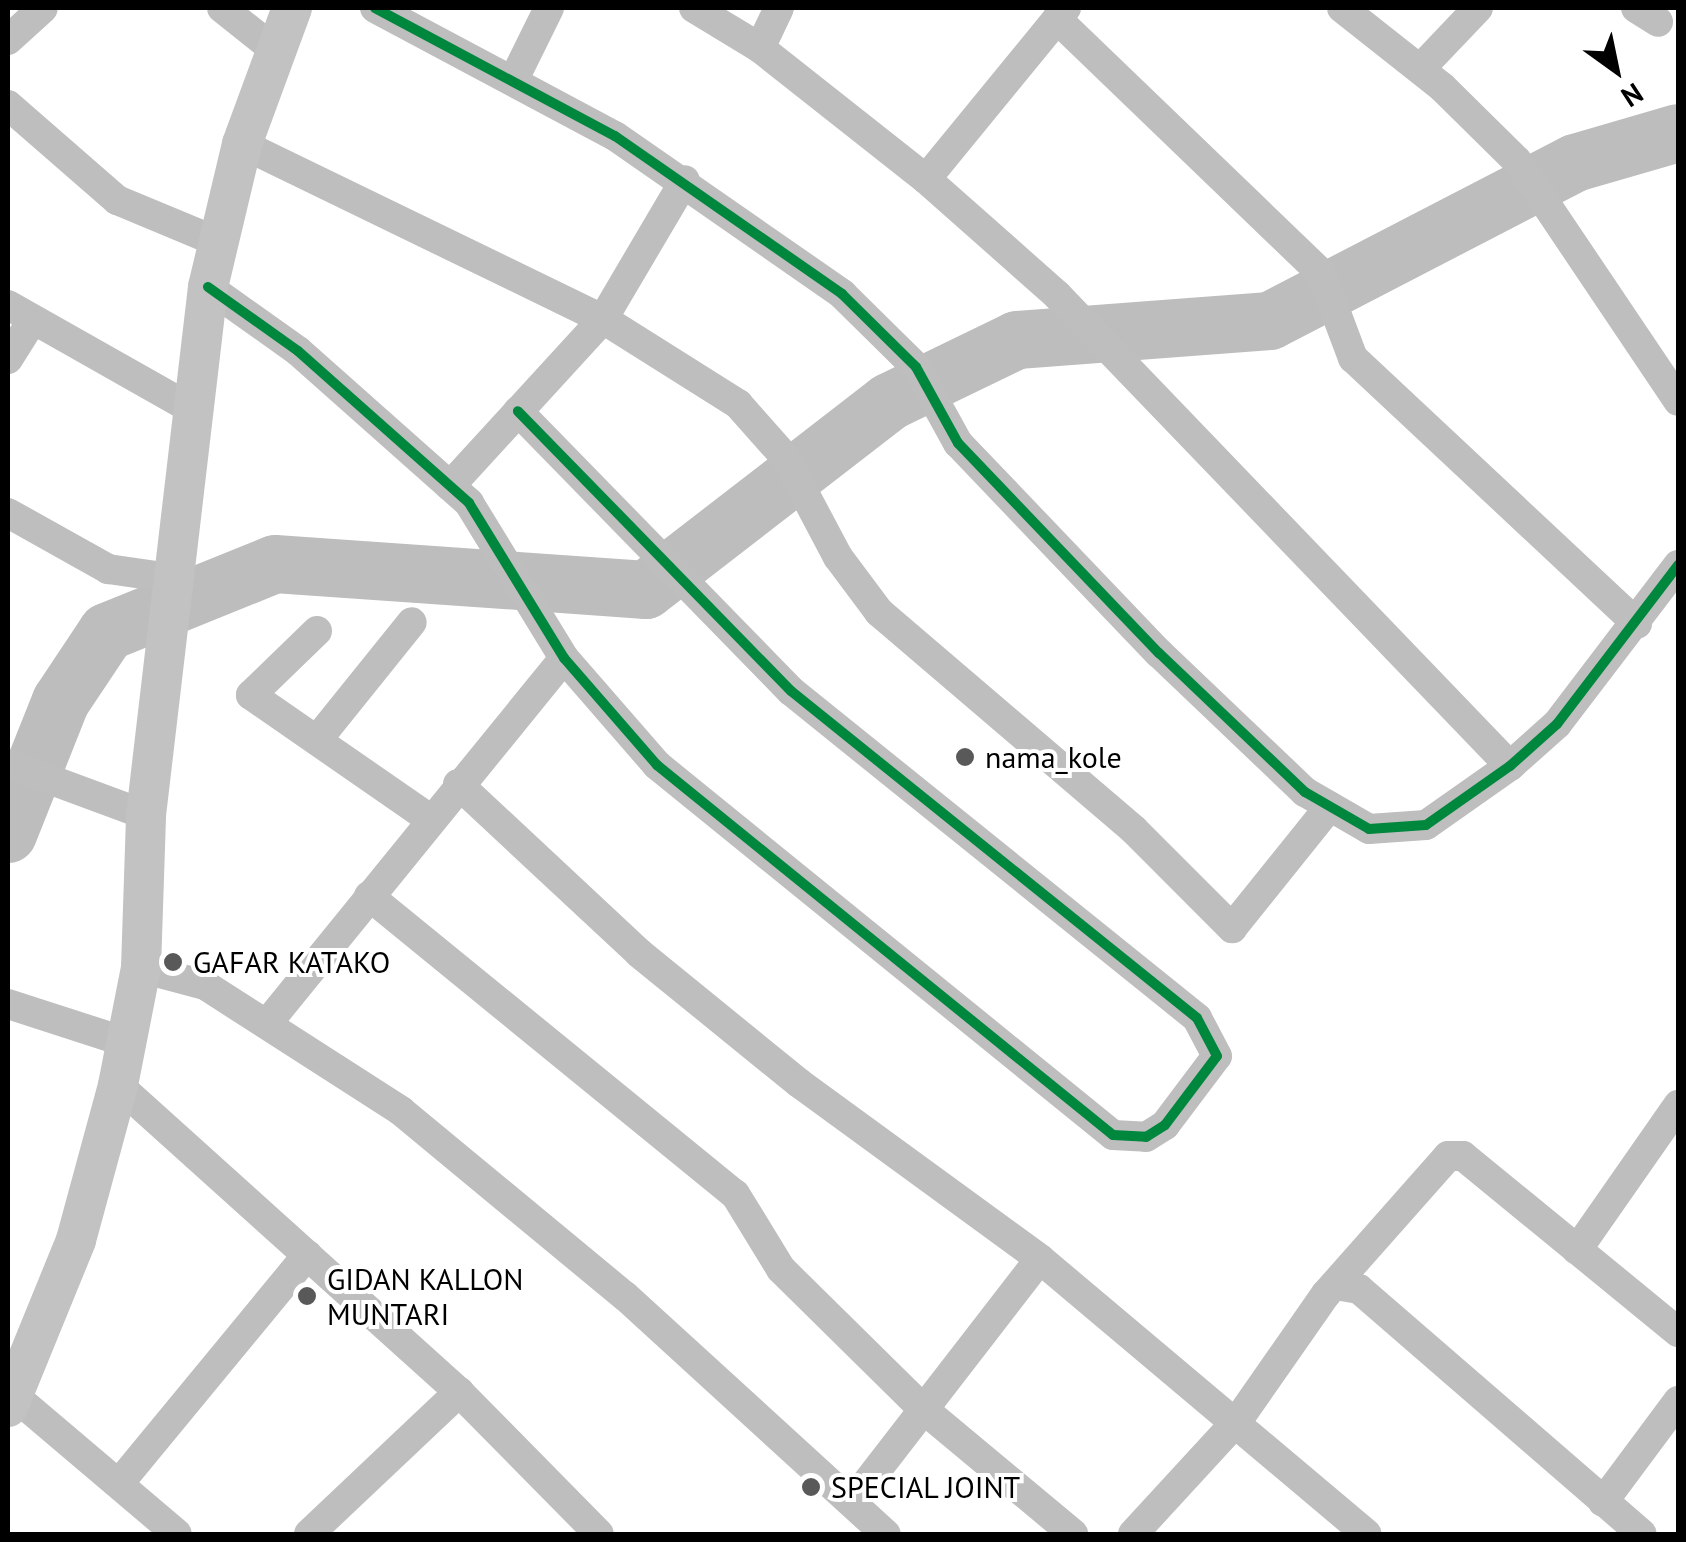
<!DOCTYPE html>
<style>
body{margin:0}
#map{position:relative;width:1686px;height:1542px;overflow:hidden;background:#fff;font-family:"PT Sans",sans-serif}
div>[style]{position:absolute}
.river>*{height:58px;margin:-29px;padding:0 29px;transform-origin:29px;border-radius:29px;background:#bdbdbd}
.street>*{height:30px;margin:-15px;padding:0 15px;transform-origin:15px;border-radius:15px;background:#bebebe}
.secondary>*{height:40px;margin:-20px;padding:0 20px;transform-origin:20px;border-radius:20px;background:#c2c2c2}
.cycleway>*{height:10px;margin:-5px;padding:0 5px;transform-origin:5px;border-radius:5px;background:#00873e}
.dots>*{width:28px;height:28px;translate:-50% -50%;box-sizing:border-box;border:5px solid #fff;border-radius:50%}
span{translate:-50% -50%;white-space:nowrap;text-align:center;line-height:1.15;-webkit-text-stroke:8px #fff;paint-order:stroke}
.poi-label{font-size:30px;color:#000}
.left{translate:0 -50%;text-align:left}
.frame{position:absolute;inset:0;border:10px solid #000;pointer-events:none}
.north{position:absolute;left:1566px;top:20px;width:100px;height:100px;-webkit-text-stroke:8px #fff;paint-order:stroke;rotate:147deg;font-size:28px;font-weight:700;line-height:40px;text-align:center;color:#000}
.north::after{content:'';display:block;margin:auto;width:35px;height:45px;background:#000;clip-path:polygon(50% 0,100% 100%,50% 72%,0 100%)}
</style>
<div id="map">
<div class="river">
<div style="left:8px;top:834px;width:143px;rotate:-68.3deg"></div>
<div style="left:61px;top:701px;width:83px;rotate:-56.3deg"></div>
<div style="left:107px;top:632px;width:181px;rotate:-22deg"></div>
<div style="left:275px;top:564px;width:372px;rotate:4deg"></div>
<div style="left:646px;top:590px;width:307px;rotate:-37.7deg"></div>
<div style="left:889px;top:402px;width:142px;rotate:-25.8deg"></div>
<div style="left:1017px;top:340px;width:254px;rotate:-4.3deg"></div>
<div style="left:1270px;top:321px;width:343px;rotate:-27.4deg"></div>
<div style="left:1575px;top:163px;width:107px;rotate:-16.2deg"></div>
</div>
<div class="street">
<div style="left:222px;top:8px;width:69px;rotate:38.5deg"></div>
<div style="left:375px;top:8px;width:272px;rotate:28.1deg"></div>
<div style="left:615px;top:136px;width:277px;rotate:34.8deg"></div>
<div style="left:842px;top:294px;width:104px;rotate:44.6deg"></div>
<div style="left:916px;top:367px;width:87px;rotate:61.1deg"></div>
<div style="left:958px;top:443px;width:291px;rotate:46.3deg"></div>
<div style="left:1159px;top:653px;width:202px;rotate:43.6deg"></div>
<div style="left:1305px;top:792px;width:74px;rotate:30deg"></div>
<div style="left:1369px;top:829px;width:57px;rotate:-4deg"></div>
<div style="left:1426px;top:825px;width:103px;rotate:-35.1deg"></div>
<div style="left:1510px;top:766px;width:63px;rotate:-41.8deg"></div>
<div style="left:1557px;top:724px;width:200px;rotate:-52.7deg"></div>
<div style="left:694px;top:8px;width:77px;rotate:31.2deg"></div>
<div style="left:760px;top:48px;width:211px;rotate:38.3deg"></div>
<div style="left:1066px;top:8px;width:221px;rotate:129.3deg"></div>
<div style="left:926px;top:179px;width:175px;rotate:41.5deg"></div>
<div style="left:1057px;top:295px;width:653px;rotate:46.12deg"></div>
<div style="left:1342px;top:8px;width:127px;rotate:38.3deg"></div>
<div style="left:1442px;top:87px;width:105px;rotate:44.6deg"></div>
<div style="left:1517px;top:161px;width:289px;rotate:56.1deg"></div>
<div style="left:1636px;top:8px;width:26px;rotate:32deg"></div>
<div style="left:1057px;top:19px;width:366px;rotate:43.9deg"></div>
<div style="left:1321px;top:273px;width:91px;rotate:69.4deg"></div>
<div style="left:1353px;top:358px;width:389px;rotate:43.1deg"></div>
<div style="left:8px;top:40px;width:47px;rotate:-42.4deg"></div>
<div style="left:760px;top:48px;width:44px;rotate:-64.6deg"></div>
<div style="left:1420px;top:69px;width:84px;rotate:-46.4deg"></div>
<div style="left:513px;top:81px;width:81px;rotate:-63.7deg"></div>
<div style="left:8px;top:105px;width:145px;rotate:41.1deg"></div>
<div style="left:117px;top:200px;width:109px;rotate:22.6deg"></div>
<div style="left:242px;top:144px;width:401px;rotate:25.9deg"></div>
<div style="left:603px;top:319px;width:160px;rotate:32.2deg"></div>
<div style="left:738px;top:404px;width:71px;rotate:48.4deg"></div>
<div style="left:785px;top:457px;width:113px;rotate:62.1deg"></div>
<div style="left:838px;top:557px;width:69px;rotate:53.3deg"></div>
<div style="left:879px;top:612px;width:335px;rotate:40.5deg"></div>
<div style="left:1134px;top:830px;width:139px;rotate:45deg"></div>
<div style="left:1232px;top:928px;width:156px;rotate:-51.2deg"></div>
<div style="left:208px;top:287px;width:110px;rotate:35.4deg"></div>
<div style="left:298px;top:351px;width:229px;rotate:41.6deg"></div>
<div style="left:469px;top:503px;width:182px;rotate:58.5deg"></div>
<div style="left:564px;top:658px;width:142px;rotate:49deg"></div>
<div style="left:657px;top:765px;width:587px;rotate:39.06deg"></div>
<div style="left:1113px;top:1135px;width:33px;rotate:3deg"></div>
<div style="left:1146px;top:1137px;width:22px;rotate:-32deg"></div>
<div style="left:1165px;top:1125px;width:86px;rotate:-53deg"></div>
<div style="left:1217px;top:1056px;width:43px;rotate:-117.8deg"></div>
<div style="left:1197px;top:1018px;width:521px;rotate:-141.15deg"></div>
<div style="left:791px;top:691px;width:391px;rotate:-134.3deg"></div>
<div style="left:8px;top:305px;width:211px;rotate:29.5deg"></div>
<div style="left:8px;top:359px;width:41px;rotate:-57.8deg"></div>
<div style="left:450px;top:486px;width:226px;rotate:-47.5deg"></div>
<div style="left:603px;top:319px;width:161px;rotate:-59.5deg"></div>
<div style="left:8px;top:513px;width:115px;rotate:29.2deg"></div>
<div style="left:108px;top:569px;width:70px;rotate:8.2deg"></div>
<div style="left:317px;top:631px;width:92px;rotate:135.9deg"></div>
<div style="left:251px;top:695px;width:218px;rotate:34.7deg"></div>
<div style="left:317px;top:740px;width:151px;rotate:-51.2deg"></div>
<div style="left:8px;top:764px;width:147px;rotate:20.3deg"></div>
<div style="left:458px;top:784px;width:248px;rotate:43deg"></div>
<div style="left:639px;top:953px;width:206px;rotate:39.1deg"></div>
<div style="left:799px;top:1083px;width:298px;rotate:36.1deg"></div>
<div style="left:1040px;top:1259px;width:427px;rotate:40.1deg"></div>
<div style="left:369px;top:896px;width:472px;rotate:39.2deg"></div>
<div style="left:735px;top:1194px;width:88px;rotate:58.5deg"></div>
<div style="left:781px;top:1269px;width:198px;rotate:44.6deg"></div>
<div style="left:922px;top:1408px;width:197px;rotate:39.8deg"></div>
<div style="left:141px;top:968px;width:66px;rotate:14.9deg"></div>
<div style="left:205px;top:985px;width:233px;rotate:32.7deg"></div>
<div style="left:401px;top:1111px;width:291px;rotate:39.6deg"></div>
<div style="left:625px;top:1296px;width:353px;rotate:42.4deg"></div>
<div style="left:8px;top:1004px;width:124px;rotate:17.9deg"></div>
<div style="left:270px;top:1020px;width:466px;rotate:-50.9deg"></div>
<div style="left:118px;top:1085px;width:459px;rotate:42deg"></div>
<div style="left:459px;top:1392px;width:199px;rotate:45.4deg"></div>
<div style="left:1577px;top:1250px;width:177px;rotate:-55.1deg"></div>
<div style="left:1341px;top:1286px;width:18px;rotate:9deg"></div>
<div style="left:1359px;top:1289px;width:374px;rotate:40.9deg"></div>
<div style="left:12px;top:1394px;width:216px;rotate:40.3deg"></div>
<div style="left:121px;top:1481px;width:293px;rotate:-50.5deg"></div>
<div style="left:852px;top:1502px;width:307px;rotate:-52.3deg"></div>
<div style="left:1603px;top:1502px;width:126px;rotate:-53.4deg"></div>
<div style="left:309px;top:1534px;width:207px;rotate:-43.4deg"></div>
<div style="left:1133px;top:1534px;width:155px;rotate:-47.4deg"></div>
<div style="left:1238px;top:1420px;width:154px;rotate:-55.1deg"></div>
<div style="left:1326px;top:1294px;width:184px;rotate:-48.5deg"></div>
<div style="left:1448px;top:1156px;width:15px"></div>
<div style="left:1463px;top:1156px;width:278px;rotate:39.3deg"></div>
</div>
<div class="secondary">
<div style="left:8px;top:1407px;width:180px;rotate:-67.8deg"></div>
<div style="left:76px;top:1240px;width:161px;rotate:-74.8deg"></div>
<div style="left:118px;top:1085px;width:119px;rotate:-78.9deg"></div>
<div style="left:141px;top:968px;width:153px;rotate:-88.1deg"></div>
<div style="left:146px;top:815px;width:532px;rotate:-83.3deg"></div>
<div style="left:208px;top:287px;width:147px;rotate:-76.6deg"></div>
<div style="left:242px;top:144px;width:145px;rotate:-69.8deg"></div>
</div>
<div class="cycleway">
<div style="left:375px;top:8px;width:272px;rotate:28.1deg"></div>
<div style="left:615px;top:136px;width:277px;rotate:34.8deg"></div>
<div style="left:842px;top:294px;width:104px;rotate:44.6deg"></div>
<div style="left:916px;top:367px;width:87px;rotate:61.1deg"></div>
<div style="left:958px;top:443px;width:291px;rotate:46.3deg"></div>
<div style="left:1159px;top:653px;width:202px;rotate:43.6deg"></div>
<div style="left:1305px;top:792px;width:74px;rotate:30deg"></div>
<div style="left:1369px;top:829px;width:57px;rotate:-4deg"></div>
<div style="left:1426px;top:825px;width:103px;rotate:-35.1deg"></div>
<div style="left:1510px;top:766px;width:63px;rotate:-41.8deg"></div>
<div style="left:1557px;top:724px;width:200px;rotate:-52.7deg"></div>
<div style="left:208px;top:287px;width:110px;rotate:35.4deg"></div>
<div style="left:298px;top:351px;width:229px;rotate:41.6deg"></div>
<div style="left:469px;top:503px;width:182px;rotate:58.5deg"></div>
<div style="left:564px;top:658px;width:142px;rotate:49deg"></div>
<div style="left:657px;top:765px;width:587px;rotate:39.06deg"></div>
<div style="left:1113px;top:1135px;width:33px;rotate:3deg"></div>
<div style="left:1146px;top:1137px;width:22px;rotate:-32deg"></div>
<div style="left:1165px;top:1125px;width:86px;rotate:-53deg"></div>
<div style="left:1217px;top:1056px;width:43px;rotate:-117.8deg"></div>
<div style="left:1197px;top:1018px;width:521px;rotate:-141.15deg"></div>
<div style="left:791px;top:691px;width:391px;rotate:-134.3deg"></div>
</div>
<div class="dots">
<div style="left:965px;top:757px;background:#595959"></div>
<div style="left:173px;top:962px;background:#595959"></div>
<div style="left:307px;top:1296px;background:#595959"></div>
<div style="left:811px;top:1487px;background:#595959"></div>
</div>
<div class="poi-label">
<span class="left" style="left:985px;top:757px">nama_kole</span>
<span class="left" style="left:193px;top:962px">GAFAR KATAKO</span>
<span class="left" style="left:327px;top:1296px">GIDAN KALLON<br>MUNTARI</span>
<span class="left" style="left:831px;top:1487px">SPECIAL JOINT</span>
</div>
<div class="frame"></div>
<div class="north">N</div>
</div>
